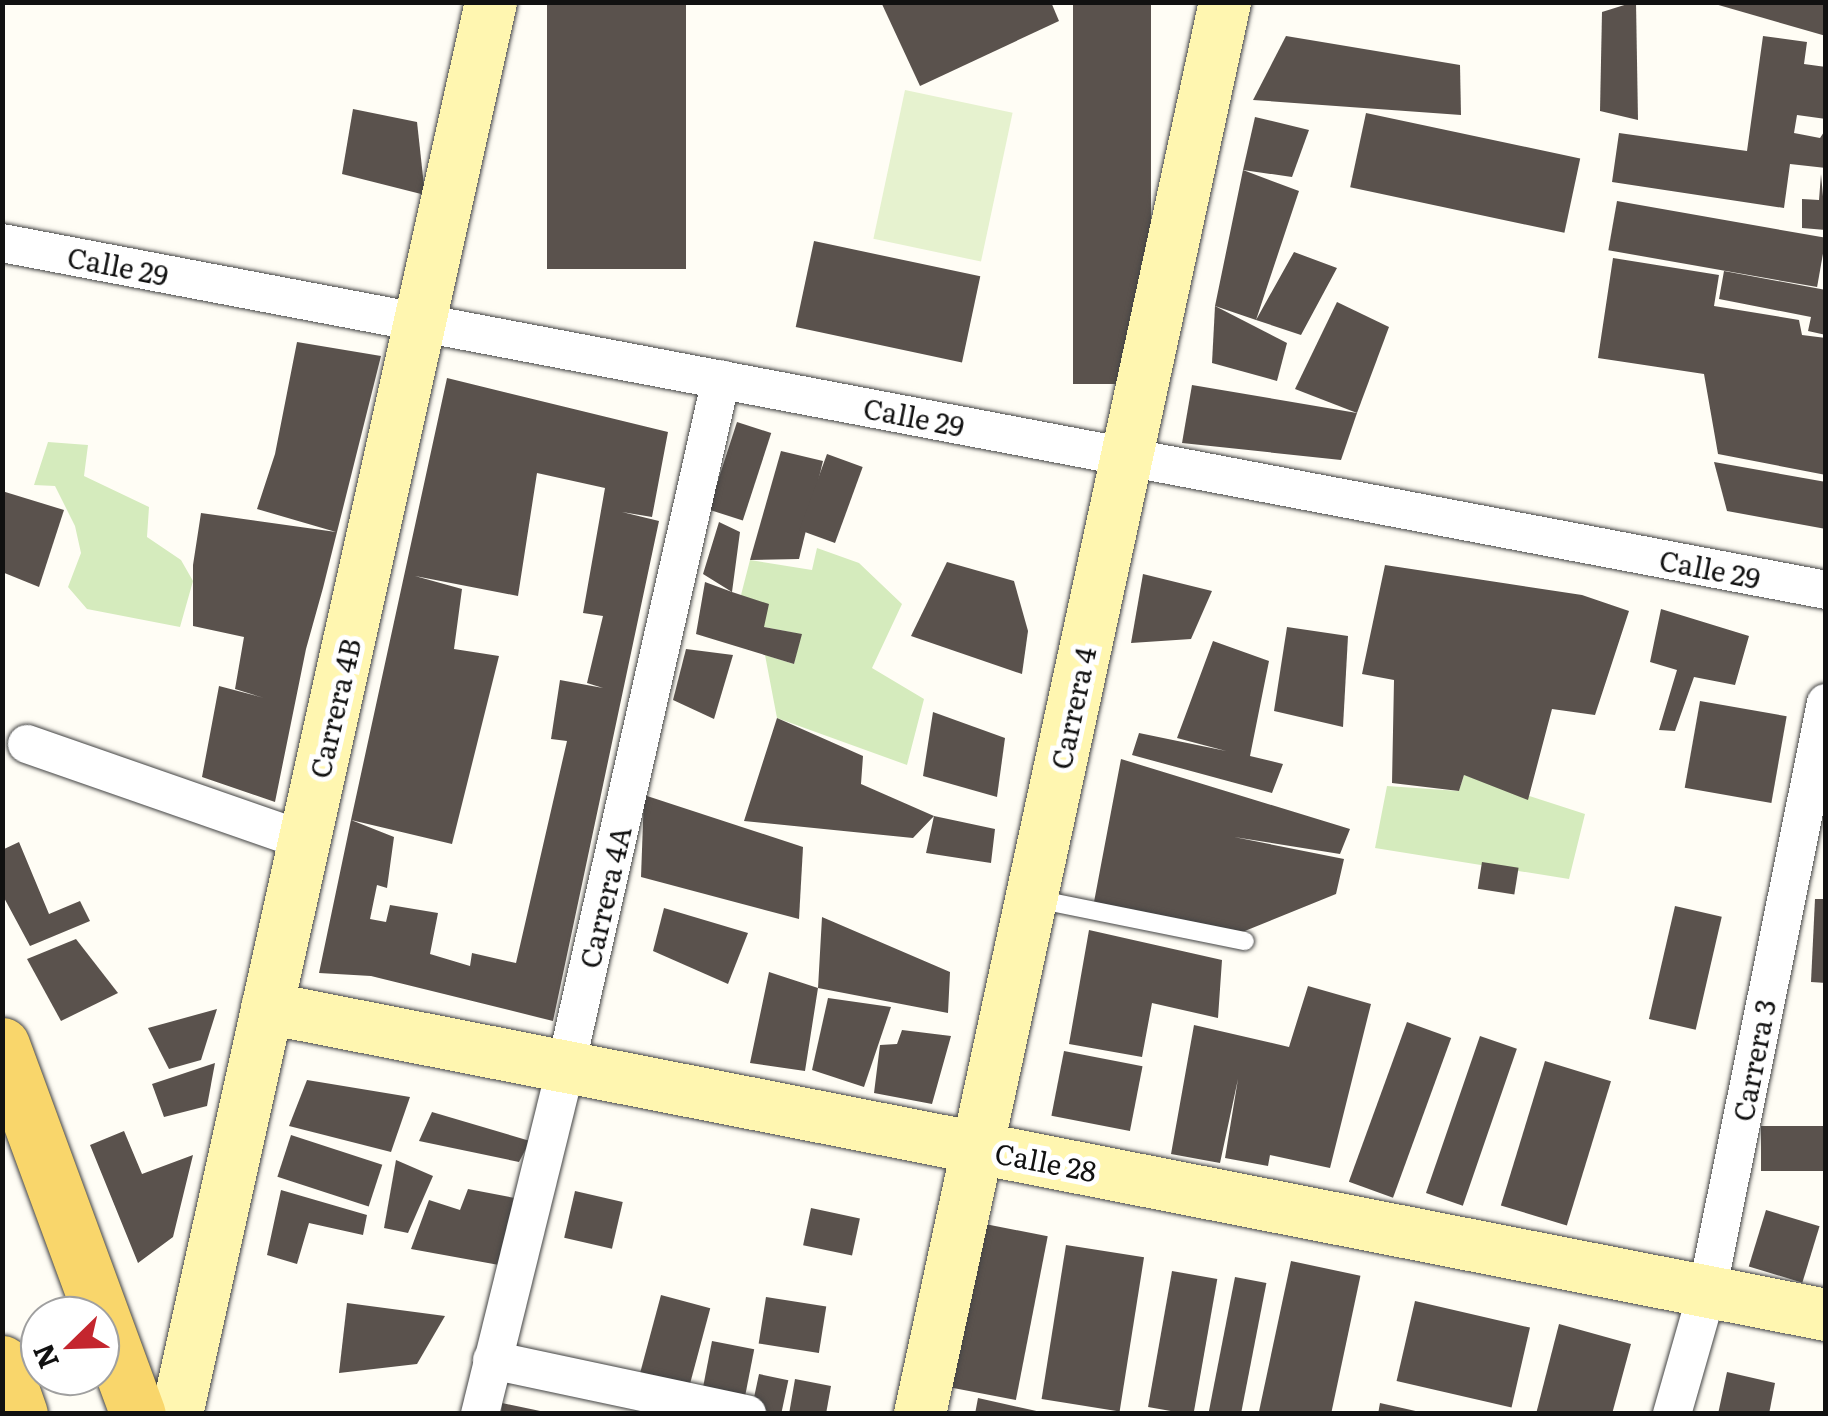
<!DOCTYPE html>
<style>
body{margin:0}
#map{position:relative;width:1828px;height:1416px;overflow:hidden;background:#fffdf5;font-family:Literata,serif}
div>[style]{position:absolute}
.green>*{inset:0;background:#d5ebbd}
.pitch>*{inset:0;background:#e6f2cf;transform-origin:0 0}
.building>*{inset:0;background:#5a524d;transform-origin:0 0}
.roads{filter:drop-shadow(0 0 2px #444) drop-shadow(0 0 2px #444)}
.lane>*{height:18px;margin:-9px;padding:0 9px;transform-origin:9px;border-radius:9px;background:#fff}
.street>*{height:38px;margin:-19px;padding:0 19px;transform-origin:19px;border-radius:19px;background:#fff}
.secondary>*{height:52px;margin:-26px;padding:0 26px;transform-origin:26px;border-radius:26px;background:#fff6b0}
.primary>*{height:55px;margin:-27.5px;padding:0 27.5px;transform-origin:27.5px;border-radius:27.5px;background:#f9d66b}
span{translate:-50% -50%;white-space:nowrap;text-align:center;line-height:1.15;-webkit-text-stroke:10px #fff;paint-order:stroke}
.street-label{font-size:28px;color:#111}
.frame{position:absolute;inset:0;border:5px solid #111;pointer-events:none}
.north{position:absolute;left:20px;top:1296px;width:100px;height:100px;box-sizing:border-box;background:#fff;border:2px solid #a0a0a0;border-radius:50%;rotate:247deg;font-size:28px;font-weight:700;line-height:40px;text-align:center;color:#111}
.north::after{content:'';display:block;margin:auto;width:35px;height:45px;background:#c4262e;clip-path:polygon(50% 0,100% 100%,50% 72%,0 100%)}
</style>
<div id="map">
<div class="green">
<div style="clip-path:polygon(48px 442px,88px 445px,84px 476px,149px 507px,147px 537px,181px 560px,193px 581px,180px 627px,87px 609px,68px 587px,81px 553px,75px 526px,55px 486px,34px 485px)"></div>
<div style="clip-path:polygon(817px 548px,859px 563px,902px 604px,872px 668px,924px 699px,907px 765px,777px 718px,765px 655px,794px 664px,801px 634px,764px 627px,741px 595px,750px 560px,812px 570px)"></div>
<div style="clip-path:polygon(1464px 775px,1585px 814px,1569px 879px,1375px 848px,1387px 786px,1459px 791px)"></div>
</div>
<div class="pitch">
<div style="left:905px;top:90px;width:110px;height:152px;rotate:12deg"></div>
</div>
<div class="building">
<div style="left:547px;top:2px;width:139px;height:267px"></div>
<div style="clip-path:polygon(881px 2px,1051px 2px,1059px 21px,920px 86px)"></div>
<div style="left:1073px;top:2px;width:78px;height:382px"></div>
<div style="clip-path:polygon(1634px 2px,1636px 2px,1638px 120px,1600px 111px,1602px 12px)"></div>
<div style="clip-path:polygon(1715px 2px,1826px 2px,1826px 36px,1715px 4px)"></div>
<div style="clip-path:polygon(1286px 36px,1460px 65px,1461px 115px,1253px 100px)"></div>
<div style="clip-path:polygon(1763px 36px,1807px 42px,1804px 64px,1826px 67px,1826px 119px,1797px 115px,1794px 133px,1820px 138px,1826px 129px,1826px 168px,1790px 164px,1784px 208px,1612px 182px,1619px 133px,1747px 151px)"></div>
<div style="clip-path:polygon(353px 109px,417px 122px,425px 195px,342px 174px)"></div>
<div style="left:1366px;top:113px;width:219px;height:76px;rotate:12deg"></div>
<div style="clip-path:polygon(1255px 117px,1309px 130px,1292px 177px,1243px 170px)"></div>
<div style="clip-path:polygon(1243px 170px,1299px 191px,1256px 320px,1294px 252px,1337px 268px,1301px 335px,1256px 320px,1215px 306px)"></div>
<div style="clip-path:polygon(1821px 174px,1826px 230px,1802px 228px,1802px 199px,1819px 200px)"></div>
<div style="left:1617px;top:201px;width:212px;height:50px;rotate:10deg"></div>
<div style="left:814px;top:241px;width:170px;height:88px;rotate:12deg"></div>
<div style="clip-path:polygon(1613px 258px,1719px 275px,1714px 306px,1799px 320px,1802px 335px,1826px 338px,1826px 475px,1718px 454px,1704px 374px,1598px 358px)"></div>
<div style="clip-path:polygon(1724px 271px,1826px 290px,1826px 335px,1808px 331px,1811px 317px,1719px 299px)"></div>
<div style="clip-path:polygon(1337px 302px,1389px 327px,1357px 413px,1295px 389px)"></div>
<div style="clip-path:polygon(1215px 306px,1287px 343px,1277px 381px,1212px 363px)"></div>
<div style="clip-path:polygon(297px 342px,381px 356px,323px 588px,306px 649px,275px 802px,202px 777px,219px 686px,264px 698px,235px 689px,244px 637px,193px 626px,193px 565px,201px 513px,336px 532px,257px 509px,275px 454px)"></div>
<div style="clip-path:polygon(447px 378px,668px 432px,652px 517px,622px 512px,659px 521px,553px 1021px,371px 976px,319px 973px,351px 820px,394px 837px,387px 888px,377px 885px,370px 919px,386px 922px,390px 905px,438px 913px,430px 954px,470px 966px,472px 953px,516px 963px,567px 741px,551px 739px,560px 680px,603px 688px,587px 683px,603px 616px,583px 613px,605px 488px,537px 473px,518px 596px,415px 576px,462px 589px,454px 649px,499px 656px,452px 844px,351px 820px)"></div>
<div style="clip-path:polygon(1192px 385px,1357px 413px,1341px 460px,1182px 443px)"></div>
<div style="left:737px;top:422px;width:36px;height:92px;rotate:18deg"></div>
<div style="clip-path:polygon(781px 451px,823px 461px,799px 559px,750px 560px)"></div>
<div style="left:827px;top:454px;width:38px;height:81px;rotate:20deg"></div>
<div style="clip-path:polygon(1714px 462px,1826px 482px,1826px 529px,1727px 511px)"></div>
<div style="clip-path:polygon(2px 491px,64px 510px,39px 587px,2px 572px)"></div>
<div style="clip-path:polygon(719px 522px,740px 532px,732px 592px,769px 604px,764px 627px,802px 634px,794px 664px,696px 634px,705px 582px,732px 592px,703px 574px)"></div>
<div style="clip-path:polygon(947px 562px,1014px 581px,1028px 631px,1022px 674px,911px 636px)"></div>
<div style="clip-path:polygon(1385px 565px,1582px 595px,1629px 611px,1595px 715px,1552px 709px,1528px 800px,1464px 775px,1459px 791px,1392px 783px,1394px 680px,1362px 674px)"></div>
<div style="clip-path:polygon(1143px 574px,1212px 591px,1191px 639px,1131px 643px)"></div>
<div style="clip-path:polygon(1661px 609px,1749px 636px,1735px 685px,1694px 677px,1675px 731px,1659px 730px,1677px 670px,1650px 662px)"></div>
<div style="clip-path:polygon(1287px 627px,1348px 636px,1343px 727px,1274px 711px)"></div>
<div style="clip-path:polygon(1213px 641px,1269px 661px,1250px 756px,1283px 764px,1272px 793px,1132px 755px,1139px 733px,1226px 751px,1177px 738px)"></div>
<div style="clip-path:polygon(686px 649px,733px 655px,714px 719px,673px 700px)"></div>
<div style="left:1700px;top:701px;width:88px;height:88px;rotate:10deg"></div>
<div style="clip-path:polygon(933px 712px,1005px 738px,997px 797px,923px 776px)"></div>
<div style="clip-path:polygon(777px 718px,863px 756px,861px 784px,934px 816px,995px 829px,991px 863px,926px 853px,934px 816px,913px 838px,744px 821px)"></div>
<div style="clip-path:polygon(1121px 759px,1350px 829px,1340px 854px,1234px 837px,1344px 859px,1336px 894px,1230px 937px,1094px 902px)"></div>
<div style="clip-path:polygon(644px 795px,803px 847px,799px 919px,641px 877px)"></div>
<div style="clip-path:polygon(19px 842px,49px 914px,80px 901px,90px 921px,30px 946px,2px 894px,2px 850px)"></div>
<div style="left:1482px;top:862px;width:37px;height:27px;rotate:9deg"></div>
<div style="clip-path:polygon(1815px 899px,1826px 899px,1826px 983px,1811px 982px)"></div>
<div style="left:1675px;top:906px;width:48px;height:116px;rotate:13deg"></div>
<div style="clip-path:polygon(664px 908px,748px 933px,728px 984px,653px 951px)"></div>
<div style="clip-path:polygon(822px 917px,950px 972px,948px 1013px,818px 988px,805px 1071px,750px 1063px,769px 972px,818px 988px)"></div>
<div style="clip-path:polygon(1089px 930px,1222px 960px,1218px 1018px,1152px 1003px,1142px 1057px,1069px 1044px)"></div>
<div style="clip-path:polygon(76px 939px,118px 993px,61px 1021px,27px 959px)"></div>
<div style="clip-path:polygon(1308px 986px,1371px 1004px,1330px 1168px,1270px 1155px,1268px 1166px,1225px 1158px,1238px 1079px,1220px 1163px,1171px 1154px,1194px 1025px,1289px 1047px)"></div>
<div style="clip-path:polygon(828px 998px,891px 1007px,864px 1087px,812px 1070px)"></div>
<div style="clip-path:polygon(217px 1009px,201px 1060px,169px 1069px,148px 1028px)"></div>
<div style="left:1407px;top:1022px;width:47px;height:170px;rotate:20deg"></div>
<div style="clip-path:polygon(902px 1030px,951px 1036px,932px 1104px,874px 1093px,880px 1045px,897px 1044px)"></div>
<div style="left:1480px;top:1036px;width:39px;height:166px;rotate:19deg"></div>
<div style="left:1064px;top:1051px;width:80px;height:66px;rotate:11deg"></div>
<div style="left:1545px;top:1061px;width:69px;height:151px;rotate:17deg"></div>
<div style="clip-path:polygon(215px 1063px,207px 1106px,164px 1117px,152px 1084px)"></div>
<div style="clip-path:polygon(307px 1080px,410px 1097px,391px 1152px,289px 1126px)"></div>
<div style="clip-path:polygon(432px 1112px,530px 1141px,519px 1162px,419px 1141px)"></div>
<div style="left:1826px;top:1126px;width:45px;height:65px;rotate:90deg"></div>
<div style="clip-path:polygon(124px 1131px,142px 1174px,193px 1155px,173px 1237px,138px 1263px,90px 1145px)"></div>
<div style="left:291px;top:1135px;width:96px;height:44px;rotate:18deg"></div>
<div style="clip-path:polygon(396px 1160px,433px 1176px,408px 1233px,384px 1228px)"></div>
<div style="clip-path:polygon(468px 1189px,520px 1199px,499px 1265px,411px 1249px,429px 1200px,460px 1210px)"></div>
<div style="clip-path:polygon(281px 1190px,367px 1215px,363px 1235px,309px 1223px,297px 1264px,267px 1255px)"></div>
<div style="left:575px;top:1191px;width:49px;height:48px;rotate:13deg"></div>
<div style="left:811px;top:1208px;width:50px;height:38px;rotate:12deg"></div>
<div style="left:1766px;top:1210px;width:56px;height:59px;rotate:17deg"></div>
<div style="left:980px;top:1223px;width:69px;height:167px;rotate:11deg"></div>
<div style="left:1066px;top:1245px;width:79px;height:156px;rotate:9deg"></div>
<div style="left:1291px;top:1261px;width:71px;height:156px;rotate:12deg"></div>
<div style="left:1172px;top:1271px;width:46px;height:138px;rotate:10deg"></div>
<div style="left:1235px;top:1277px;width:32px;height:139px;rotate:11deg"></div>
<div style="left:661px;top:1295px;width:51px;height:95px;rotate:15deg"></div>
<div style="left:766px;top:1297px;width:61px;height:47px;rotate:9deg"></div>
<div style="left:1415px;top:1301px;width:118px;height:82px;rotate:13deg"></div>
<div style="clip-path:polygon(347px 1303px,445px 1316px,417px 1364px,339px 1373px)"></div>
<div style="clip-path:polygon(1559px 1324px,1631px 1344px,1612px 1414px,1536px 1414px)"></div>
<div style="left:712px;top:1341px;width:43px;height:58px;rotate:11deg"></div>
<div style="clip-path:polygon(1727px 1372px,1775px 1383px,1769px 1414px,1718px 1414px)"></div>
<div style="left:759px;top:1374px;width:30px;height:36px;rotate:12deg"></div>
<div style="clip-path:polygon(795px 1379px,831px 1386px,826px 1414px,789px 1414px)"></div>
<div style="clip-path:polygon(978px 1398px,1041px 1412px,1041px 1414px,975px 1414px)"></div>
<div style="clip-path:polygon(502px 1403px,545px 1412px,545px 1414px,501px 1414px)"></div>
<div style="clip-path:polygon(1380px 1403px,1420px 1412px,1420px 1414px,1378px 1414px)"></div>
</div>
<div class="roads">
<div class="lane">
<div style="left:1036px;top:899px;width:213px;rotate:11.4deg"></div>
</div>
<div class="street">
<div style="left:2px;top:243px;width:1857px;rotate:10.77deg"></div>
<div style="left:27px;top:744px;width:294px;rotate:19.2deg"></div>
<div style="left:492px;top:1360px;width:261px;rotate:12deg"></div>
<div style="left:480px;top:1414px;width:358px;rotate:-76.1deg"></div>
<div style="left:566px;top:1066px;width:704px;rotate:-77.29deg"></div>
<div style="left:1672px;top:1414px;width:127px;rotate:-74deg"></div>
<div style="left:1707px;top:1292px;width:601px;rotate:-78.58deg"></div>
</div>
<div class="secondary">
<div style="left:267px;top:1008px;width:1589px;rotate:11.14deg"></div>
<div style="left:177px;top:1414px;width:1446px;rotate:-77.46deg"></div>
<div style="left:920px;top:1414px;width:1445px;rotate:-77.81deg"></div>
</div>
<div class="primary">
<div style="left:2px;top:1045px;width:393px;rotate:69.8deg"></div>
<div style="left:2px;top:1363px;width:54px;rotate:70.6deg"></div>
</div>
</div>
<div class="street-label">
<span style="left:118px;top:265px;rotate:11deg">Calle 29</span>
<span style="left:914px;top:416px;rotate:11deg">Calle 29</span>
<span style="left:1710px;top:568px;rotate:11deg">Calle 29</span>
<span style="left:334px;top:708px;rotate:-77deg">Carrera 4B</span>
<span style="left:1072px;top:708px;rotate:-78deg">Carrera 4</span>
<span style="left:604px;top:897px;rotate:-77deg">Carrera 4A</span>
<span style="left:1753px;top:1060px;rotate:-79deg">Carrera 3</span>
<span style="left:1046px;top:1161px;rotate:11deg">Calle 28</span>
</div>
<div class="frame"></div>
<div class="north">N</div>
</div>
